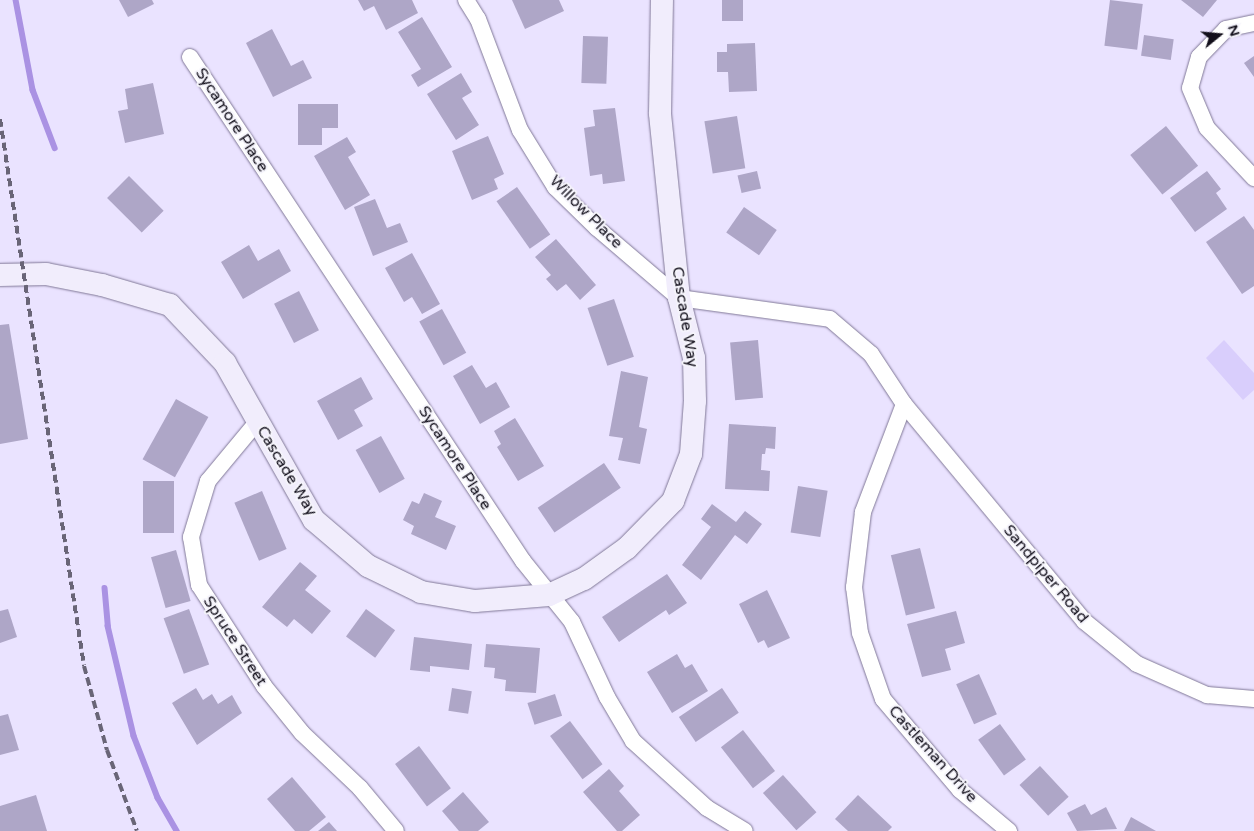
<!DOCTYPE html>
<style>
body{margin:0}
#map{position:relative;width:1254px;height:831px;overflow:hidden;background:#eae3ff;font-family:"Varela Round",sans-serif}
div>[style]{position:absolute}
.green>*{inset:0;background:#d9cefc}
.stream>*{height:5.5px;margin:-2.75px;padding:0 2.75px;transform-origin:2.75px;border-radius:2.75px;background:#aa92e3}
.building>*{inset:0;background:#aea6c7;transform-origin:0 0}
.roads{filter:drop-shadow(0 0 1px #807897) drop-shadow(0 0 1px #807897)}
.street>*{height:16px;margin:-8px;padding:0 8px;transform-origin:8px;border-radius:8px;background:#fff}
.secondary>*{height:22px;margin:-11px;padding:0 11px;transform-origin:11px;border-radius:11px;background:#f1edfc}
.rail>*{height:4px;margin-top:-2px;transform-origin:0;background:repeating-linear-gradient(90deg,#696577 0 8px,transparent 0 12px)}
span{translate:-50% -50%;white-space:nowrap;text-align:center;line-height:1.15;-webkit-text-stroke:4px #f5f4fb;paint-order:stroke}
.street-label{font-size:16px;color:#120f1b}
.north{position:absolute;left:1194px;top:10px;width:50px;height:50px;-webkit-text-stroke:4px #f5f4fb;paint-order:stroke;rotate:73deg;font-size:14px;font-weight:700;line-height:20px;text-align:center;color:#120f1b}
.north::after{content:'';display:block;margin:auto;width:18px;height:22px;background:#120f1b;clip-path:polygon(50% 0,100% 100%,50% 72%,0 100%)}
</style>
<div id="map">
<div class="green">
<div style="clip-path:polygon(1224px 340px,1254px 373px,1254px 390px,1243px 400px,1206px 358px)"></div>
</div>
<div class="stream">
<div style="left:16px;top:0;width:92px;rotate:79.3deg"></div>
<div style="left:33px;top:90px;width:62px;rotate:69.2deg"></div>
<div style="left:105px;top:588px;width:38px;rotate:85deg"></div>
<div style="left:108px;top:626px;width:113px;rotate:76.7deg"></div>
<div style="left:134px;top:736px;width:66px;rotate:68.8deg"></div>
<div style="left:158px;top:798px;width:38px;rotate:60deg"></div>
</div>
<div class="building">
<div style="clip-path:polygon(119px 0,152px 0,154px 4px,128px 17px)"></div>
<div style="clip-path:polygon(358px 0,412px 0,418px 13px,386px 30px,374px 6px,364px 11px)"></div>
<div style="clip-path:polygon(512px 0,559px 0,564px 11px,525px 29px)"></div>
<div style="left:722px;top:0;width:21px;height:21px"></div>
<div style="left:1110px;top:0;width:33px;height:46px;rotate:7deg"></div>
<div style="clip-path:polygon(1181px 0,1217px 0,1203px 17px)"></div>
<div style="clip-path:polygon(422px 17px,452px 67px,418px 87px,411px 75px,421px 69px,398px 32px)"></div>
<div style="clip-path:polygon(272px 29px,291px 66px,303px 60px,312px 78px,273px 97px,246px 43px)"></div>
<div style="left:1144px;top:35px;width:30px;height:21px;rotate:8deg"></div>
<div style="left:583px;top:36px;width:25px;height:47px;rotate:2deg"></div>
<div style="clip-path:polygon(755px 43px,757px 91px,729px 92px,728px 72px,717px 72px,717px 52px,727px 52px,727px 44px)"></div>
<div style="clip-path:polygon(1254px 56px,1254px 77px,1244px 63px)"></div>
<div style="clip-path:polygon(461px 73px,472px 92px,462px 98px,479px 125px,456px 140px,427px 94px)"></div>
<div style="clip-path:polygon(153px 83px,164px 134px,125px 143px,118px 111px,128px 109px,125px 89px)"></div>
<div style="clip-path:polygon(298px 104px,338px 104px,338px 128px,322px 128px,322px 145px,298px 145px)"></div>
<div style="clip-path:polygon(615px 108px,625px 181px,603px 184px,602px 174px,590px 176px,584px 128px,595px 126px,593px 110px)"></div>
<div style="left:737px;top:116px;width:53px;height:33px;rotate:81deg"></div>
<div style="left:1166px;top:126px;width:51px;height:46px;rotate:51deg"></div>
<div style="clip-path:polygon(488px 136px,504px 174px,494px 179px,498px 189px,472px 200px,452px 151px)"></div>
<div style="clip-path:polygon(347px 137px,356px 152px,348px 157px,370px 195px,345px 210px,314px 156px)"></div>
<div style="left:757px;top:171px;width:18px;height:20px;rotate:77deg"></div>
<div style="clip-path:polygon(1207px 171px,1221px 189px,1216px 193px,1227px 209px,1195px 232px,1170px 198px)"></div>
<div style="left:129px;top:176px;width:49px;height:31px;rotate:45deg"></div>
<div style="left:517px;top:187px;width:58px;height:25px;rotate:55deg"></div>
<div style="clip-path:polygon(375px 199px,387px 228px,400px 223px,408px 242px,373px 256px,354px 207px)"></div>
<div style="left:744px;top:207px;width:40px;height:31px;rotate:35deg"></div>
<div style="clip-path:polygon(1244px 216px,1254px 230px,1254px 286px,1242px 294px,1206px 242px)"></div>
<div style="clip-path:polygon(556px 239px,596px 285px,580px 300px,566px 284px,557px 291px,546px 279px,551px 275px,535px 257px)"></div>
<div style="clip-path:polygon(249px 245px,258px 261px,279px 249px,291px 271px,243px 299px,221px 262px)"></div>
<div style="clip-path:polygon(412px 253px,440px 304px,422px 314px,412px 297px,404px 302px,385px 268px)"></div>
<div style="left:299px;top:291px;width:44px;height:28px;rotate:63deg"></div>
<div style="left:614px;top:299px;width:61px;height:28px;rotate:71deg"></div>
<div style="left:442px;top:309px;width:50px;height:26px;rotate:61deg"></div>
<div style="clip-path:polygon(9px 324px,28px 439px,0 444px,0 325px)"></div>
<div style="left:758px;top:340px;width:58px;height:28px;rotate:85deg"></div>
<div style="clip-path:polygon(472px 365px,486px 388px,496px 382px,510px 407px,480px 424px,453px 376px)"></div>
<div style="clip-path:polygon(621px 371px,648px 377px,639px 427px,647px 429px,640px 464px,618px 460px,623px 438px,609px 436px)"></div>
<div style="clip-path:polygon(361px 377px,373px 399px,354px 410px,363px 426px,338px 440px,317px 401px)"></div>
<div style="left:176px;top:399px;width:37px;height:69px;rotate:29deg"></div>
<div style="clip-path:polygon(515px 418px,544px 466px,518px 481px,497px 447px,501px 444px,494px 431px)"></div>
<div style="clip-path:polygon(729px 424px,776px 427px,775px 449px,766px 448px,765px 454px,762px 454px,761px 470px,770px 471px,769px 491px,725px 489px)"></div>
<div style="left:381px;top:436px;width:49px;height:29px;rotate:61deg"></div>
<div style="left:604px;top:463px;width:30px;height:80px;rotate:56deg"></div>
<div style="left:143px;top:481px;width:31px;height:52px"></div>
<div style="left:798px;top:486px;width:30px;height:47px;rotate:9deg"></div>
<div style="left:262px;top:491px;width:63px;height:30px;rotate:67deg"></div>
<div style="clip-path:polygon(424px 493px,442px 501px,435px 517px,456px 526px,446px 550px,411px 534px,414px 526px,403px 520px,412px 501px,419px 504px)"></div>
<div style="clip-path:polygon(712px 504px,736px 522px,745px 511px,762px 524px,747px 544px,735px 535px,701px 580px,682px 565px,711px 527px,701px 519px)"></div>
<div style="left:920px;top:548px;width:62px;height:30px;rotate:76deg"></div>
<div style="left:176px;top:550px;width:53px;height:26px;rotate:74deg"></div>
<div style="clip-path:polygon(300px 562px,317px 576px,305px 590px,331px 611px,312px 634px,294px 619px,287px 627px,262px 607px)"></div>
<div style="clip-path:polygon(667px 574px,687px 603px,669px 615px,666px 610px,619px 642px,602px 617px)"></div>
<div style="clip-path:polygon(767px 590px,790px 638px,768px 648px,764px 640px,758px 643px,739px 604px)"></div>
<div style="clip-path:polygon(8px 609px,17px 637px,0 643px,0 611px)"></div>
<div style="left:189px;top:609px;width:59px;height:27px;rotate:70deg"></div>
<div style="left:366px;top:609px;width:36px;height:34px;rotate:36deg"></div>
<div style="clip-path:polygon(956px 611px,965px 643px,945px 649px,951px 670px,922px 677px,907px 624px)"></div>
<div style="clip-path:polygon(414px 637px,472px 644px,469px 670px,430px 666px,430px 672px,410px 670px)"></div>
<div style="clip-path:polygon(486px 644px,540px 648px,536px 693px,505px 691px,506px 680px,494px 678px,495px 668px,484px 667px)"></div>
<div style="clip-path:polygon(677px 654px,685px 668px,692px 664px,708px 691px,672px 713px,647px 672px)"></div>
<div style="left:979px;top:674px;width:44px;height:25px;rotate:66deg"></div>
<div style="clip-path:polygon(196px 688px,203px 700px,212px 694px,218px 704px,232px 695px,242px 713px,197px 745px,172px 703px)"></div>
<div style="left:452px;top:688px;width:20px;height:23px;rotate:9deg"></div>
<div style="left:722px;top:688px;width:30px;height:52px;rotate:56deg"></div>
<div style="left:555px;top:694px;width:23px;height:29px;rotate:72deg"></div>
<div style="clip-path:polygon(8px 714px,19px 750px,0 755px,0 716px)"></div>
<div style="left:570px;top:721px;width:54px;height:25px;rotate:53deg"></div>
<div style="left:1000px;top:724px;width:44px;height:27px;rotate:54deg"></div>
<div style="left:743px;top:730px;width:52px;height:28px;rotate:52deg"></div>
<div style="left:419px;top:746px;width:53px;height:30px;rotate:53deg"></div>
<div style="left:1040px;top:766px;width:42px;height:28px;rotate:47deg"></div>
<div style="clip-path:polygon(609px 769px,624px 786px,619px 791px,640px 815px,622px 831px,617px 831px,583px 792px)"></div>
<div style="left:783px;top:775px;width:50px;height:27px;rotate:48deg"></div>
<div style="clip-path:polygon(292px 777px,326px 817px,309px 831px,295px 831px,267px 799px)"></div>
<div style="clip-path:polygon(463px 792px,489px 822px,478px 831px,459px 831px,442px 811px)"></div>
<div style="clip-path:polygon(36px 795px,47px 831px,0 831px,0 806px)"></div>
<div style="clip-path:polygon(858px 795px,892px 827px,888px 831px,848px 831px,835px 819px)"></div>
<div style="clip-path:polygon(1085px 804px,1091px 815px,1106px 807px,1117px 829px,1077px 831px,1067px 813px)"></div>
<div style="clip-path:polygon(1131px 817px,1156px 831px,1124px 831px)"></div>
<div style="clip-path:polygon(329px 822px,337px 831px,318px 831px)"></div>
</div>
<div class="roads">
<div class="street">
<div style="left:466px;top:0;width:22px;rotate:58deg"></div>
<div style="left:478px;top:19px;width:119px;rotate:69.3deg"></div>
<div style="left:520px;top:130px;width:67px;rotate:58.4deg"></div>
<div style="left:555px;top:187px;width:59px;rotate:44.3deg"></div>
<div style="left:597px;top:228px;width:108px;rotate:40.5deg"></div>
<div style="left:679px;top:298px;width:152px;rotate:7.9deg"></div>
<div style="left:830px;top:319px;width:54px;rotate:40.5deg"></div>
<div style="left:871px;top:354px;width:60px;rotate:56.6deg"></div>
<div style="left:904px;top:404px;width:116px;rotate:110.8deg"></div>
<div style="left:863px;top:512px;width:76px;rotate:96.8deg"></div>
<div style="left:854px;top:587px;width:46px;rotate:82.6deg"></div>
<div style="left:860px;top:633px;width:70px;rotate:70.8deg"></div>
<div style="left:883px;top:699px;width:119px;rotate:49.8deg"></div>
<div style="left:960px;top:790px;width:64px;rotate:39.9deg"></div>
<div style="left:1254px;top:23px;width:29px;rotate:168deg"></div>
<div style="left:1226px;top:29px;width:39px;rotate:134deg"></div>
<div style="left:1199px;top:57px;width:32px;rotate:106deg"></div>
<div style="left:1190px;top:88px;width:43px;rotate:67deg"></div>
<div style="left:1207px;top:128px;width:69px;rotate:46.8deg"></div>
<div style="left:190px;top:57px;width:604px;rotate:56.55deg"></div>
<div style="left:523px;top:561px;width:78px;rotate:51.2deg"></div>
<div style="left:572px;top:622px;width:83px;rotate:65deg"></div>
<div style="left:607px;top:697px;width:51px;rotate:59.4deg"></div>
<div style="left:633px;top:741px;width:100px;rotate:42.2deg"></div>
<div style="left:707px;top:808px;width:44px;rotate:31.2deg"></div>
<div style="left:904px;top:404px;width:282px;rotate:50.3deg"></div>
<div style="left:1084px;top:621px;width:68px;rotate:39.1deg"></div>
<div style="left:1137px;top:664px;width:77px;rotate:23.9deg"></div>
<div style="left:1207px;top:695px;width:47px;rotate:4.9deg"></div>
<div style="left:257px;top:422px;width:77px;rotate:129.7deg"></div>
<div style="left:208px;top:481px;width:59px;rotate:106.9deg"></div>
<div style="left:191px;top:537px;width:49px;rotate:80.5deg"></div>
<div style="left:199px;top:585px;width:120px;rotate:57.2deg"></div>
<div style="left:264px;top:686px;width:60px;rotate:51deg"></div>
<div style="left:302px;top:733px;width:80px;rotate:43.5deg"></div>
<div style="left:360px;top:788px;width:56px;rotate:50.1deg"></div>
</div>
<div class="secondary">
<div style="left:0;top:275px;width:46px;rotate:-1.2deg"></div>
<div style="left:46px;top:274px;width:57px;rotate:11.1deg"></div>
<div style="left:102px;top:285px;width:71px;rotate:16.4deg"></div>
<div style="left:170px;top:305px;width:80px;rotate:46.5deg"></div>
<div style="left:225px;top:363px;width:180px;rotate:60.5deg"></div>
<div style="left:314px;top:520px;width:71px;rotate:40.4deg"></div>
<div style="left:368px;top:566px;width:59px;rotate:26.1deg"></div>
<div style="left:421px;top:592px;width:55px;rotate:9.5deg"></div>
<div style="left:475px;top:601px;width:74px;rotate:-4.6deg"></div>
<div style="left:549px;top:595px;width:38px;rotate:-25deg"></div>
<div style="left:584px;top:579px;width:53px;rotate:-35.8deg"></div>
<div style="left:627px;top:548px;width:66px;rotate:-45.6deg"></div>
<div style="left:673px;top:501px;width:50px;rotate:-69deg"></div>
<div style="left:691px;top:454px;width:53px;rotate:-85.7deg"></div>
<div style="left:695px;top:401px;width:43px;rotate:-91.3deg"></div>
<div style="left:694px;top:358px;width:62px;rotate:-104deg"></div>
<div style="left:679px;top:298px;width:186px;rotate:-95.9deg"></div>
<div style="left:660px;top:113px;width:113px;rotate:-89deg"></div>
</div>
</div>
<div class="rail">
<div style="left:0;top:119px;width:553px;rotate:81.27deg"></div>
<div style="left:84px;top:666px;width:87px;rotate:74.7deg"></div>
<div style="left:107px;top:750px;width:86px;rotate:69.7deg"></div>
</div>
<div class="street-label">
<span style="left:232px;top:120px;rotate:57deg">Sycamore Place</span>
<span style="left:586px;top:212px;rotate:45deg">Willow Place</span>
<span style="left:685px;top:317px;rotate:81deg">Cascade Way</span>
<span style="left:455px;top:458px;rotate:57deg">Sycamore Place</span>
<span style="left:287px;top:471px;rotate:59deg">Cascade Way</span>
<span style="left:1046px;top:574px;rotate:50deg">Sandpiper Road</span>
<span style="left:235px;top:641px;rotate:57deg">Spruce Street</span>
<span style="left:933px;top:754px;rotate:48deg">Castleman Drive</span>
</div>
<div class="north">N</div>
</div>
